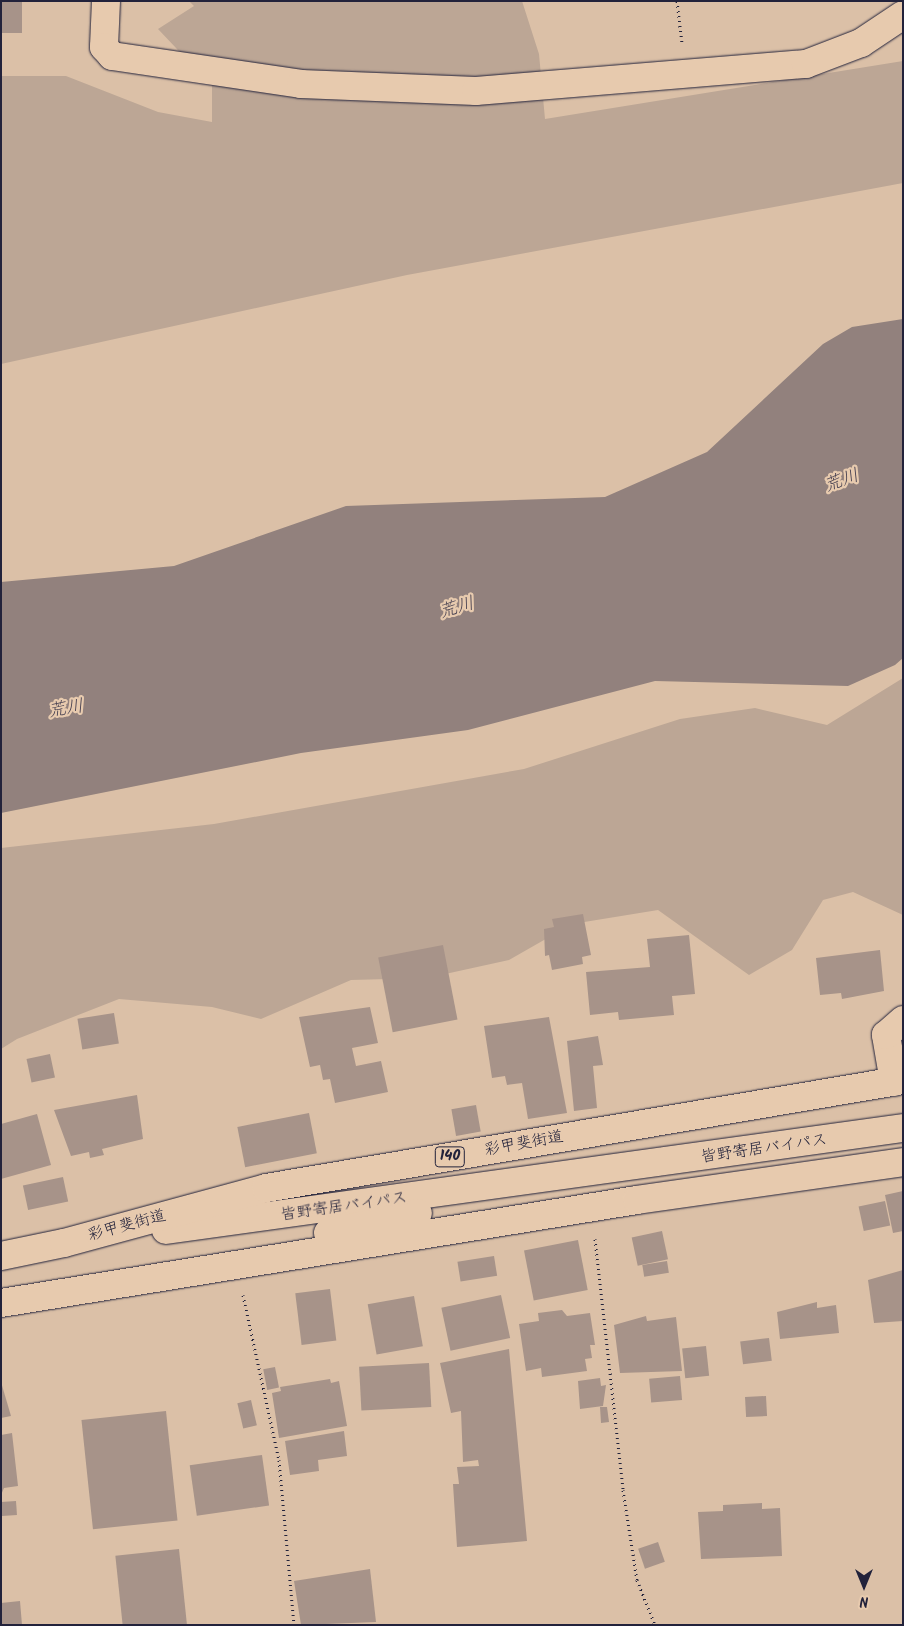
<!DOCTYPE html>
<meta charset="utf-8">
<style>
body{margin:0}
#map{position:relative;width:904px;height:1626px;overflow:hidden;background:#dbc0a7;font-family:Kalam,"Klee One",sans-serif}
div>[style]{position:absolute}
.green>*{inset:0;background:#bca695}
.water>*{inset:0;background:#92817d}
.building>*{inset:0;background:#a79389;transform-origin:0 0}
.path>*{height:3px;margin-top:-1.5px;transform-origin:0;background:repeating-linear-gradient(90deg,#22223b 0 1px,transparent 0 5px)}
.roads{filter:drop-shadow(0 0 1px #22223b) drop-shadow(0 0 1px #22223b)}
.minor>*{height:28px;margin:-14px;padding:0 14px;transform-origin:14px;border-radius:14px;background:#e7caae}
.highway>*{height:28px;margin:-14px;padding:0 14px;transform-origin:14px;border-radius:14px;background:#e7caae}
span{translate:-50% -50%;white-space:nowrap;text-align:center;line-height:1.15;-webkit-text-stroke:4.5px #e7caae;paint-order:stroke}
.shield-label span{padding:1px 4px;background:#e7caae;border:1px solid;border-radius:4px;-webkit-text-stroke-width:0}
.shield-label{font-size:15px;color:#22223b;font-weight:700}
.street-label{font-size:16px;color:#22223b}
.water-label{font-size:18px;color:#443e4f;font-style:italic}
.frame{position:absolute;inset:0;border:2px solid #22223b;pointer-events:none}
.north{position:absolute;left:839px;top:1561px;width:50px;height:50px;-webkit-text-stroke:4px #e7caae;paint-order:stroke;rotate:180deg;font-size:14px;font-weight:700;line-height:20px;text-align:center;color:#22223b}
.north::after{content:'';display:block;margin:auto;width:18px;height:22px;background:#22223b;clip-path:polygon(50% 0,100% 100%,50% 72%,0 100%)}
</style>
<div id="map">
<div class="green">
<div style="clip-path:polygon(189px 1px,522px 1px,539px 54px,545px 119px,903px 61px,903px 183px,407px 275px,1px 364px,1px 76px,66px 76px,158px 112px,212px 122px,212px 86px,158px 29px,194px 6px)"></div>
<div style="clip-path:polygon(903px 678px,903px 915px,853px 892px,823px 900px,792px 950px,749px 975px,658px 910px,572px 924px,509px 960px,427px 978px,351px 980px,261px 1019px,212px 1007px,119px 999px,17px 1039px,1px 1049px,1px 848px,214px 824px,524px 769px,680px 719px,755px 708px,827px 725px)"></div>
</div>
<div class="water">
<div style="clip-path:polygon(903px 319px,903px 658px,895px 665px,848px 686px,655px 681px,468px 730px,301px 753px,1px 813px,1px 582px,174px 566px,346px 506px,605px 497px,707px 452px,823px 344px,852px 327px)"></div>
</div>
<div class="building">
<div style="left:1px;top:1px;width:21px;height:32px"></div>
<div style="clip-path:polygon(583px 914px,591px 955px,582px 957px,583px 964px,552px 970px,549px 955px,545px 956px,544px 929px,554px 927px,552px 919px)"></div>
<div style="clip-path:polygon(689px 935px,695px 994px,672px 996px,674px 1015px,619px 1020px,618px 1012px,590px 1015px,586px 972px,650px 967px,647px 939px)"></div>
<div style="left:443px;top:945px;width:76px;height:66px;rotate:79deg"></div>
<div style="clip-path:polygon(880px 950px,884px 991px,842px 999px,841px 993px,820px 995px,816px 958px)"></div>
<div style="clip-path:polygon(370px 1007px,378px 1043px,352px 1048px,356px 1066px,381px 1061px,388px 1092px,335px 1103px,330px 1079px,323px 1080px,320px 1065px,310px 1067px,299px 1017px)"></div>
<div style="left:114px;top:1013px;width:31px;height:37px;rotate:81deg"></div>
<div style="clip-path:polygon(549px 1017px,567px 1113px,528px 1119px,522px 1083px,507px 1085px,505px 1076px,492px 1078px,484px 1026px)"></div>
<div style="clip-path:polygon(598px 1036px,603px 1065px,593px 1066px,597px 1108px,574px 1111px,567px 1041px)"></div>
<div style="left:50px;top:1054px;width:24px;height:24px;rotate:78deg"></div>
<div style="clip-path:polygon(137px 1095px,143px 1139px,102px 1149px,104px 1155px,90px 1158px,89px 1152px,71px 1156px,54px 1110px)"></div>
<div style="left:476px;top:1105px;width:27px;height:25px;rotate:80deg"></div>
<div style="left:309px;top:1113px;width:41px;height:73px;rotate:79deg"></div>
<div style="clip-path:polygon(37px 1114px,51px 1165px,1px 1179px,1px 1124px)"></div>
<div style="left:63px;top:1177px;width:25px;height:41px;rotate:78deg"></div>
<div style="clip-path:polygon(903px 1191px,903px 1231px,893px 1233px,885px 1195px)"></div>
<div style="left:885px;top:1201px;width:25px;height:27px;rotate:78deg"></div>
<div style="left:662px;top:1231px;width:29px;height:31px;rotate:78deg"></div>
<div style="left:578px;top:1240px;width:51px;height:55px;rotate:79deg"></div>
<div style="left:494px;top:1256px;width:20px;height:37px;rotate:81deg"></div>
<div style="left:667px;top:1261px;width:12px;height:25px;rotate:81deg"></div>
<div style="clip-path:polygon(903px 1270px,903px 1321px,874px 1323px,868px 1280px)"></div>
<div style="left:330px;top:1289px;width:52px;height:35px;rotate:83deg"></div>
<div style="left:501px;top:1295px;width:44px;height:61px;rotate:78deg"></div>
<div style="left:414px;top:1296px;width:51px;height:47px;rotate:80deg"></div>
<div style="clip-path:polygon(817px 1302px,817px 1308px,836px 1305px,839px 1333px,780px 1339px,777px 1312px)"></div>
<div style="clip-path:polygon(562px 1310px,567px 1316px,590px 1313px,595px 1345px,590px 1345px,592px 1358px,585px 1359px,587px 1371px,542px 1377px,541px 1368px,526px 1371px,519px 1324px,539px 1321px,538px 1313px)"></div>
<div style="clip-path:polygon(646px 1316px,647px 1321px,676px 1317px,682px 1371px,620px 1373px,614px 1325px)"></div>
<div style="left:769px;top:1338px;width:23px;height:29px;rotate:83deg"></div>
<div style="left:706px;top:1346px;width:30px;height:24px;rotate:84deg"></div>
<div style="clip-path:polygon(509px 1349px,527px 1541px,457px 1547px,453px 1484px,459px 1484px,457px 1467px,479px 1466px,478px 1460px,463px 1462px,461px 1411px,451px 1413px,440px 1363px)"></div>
<div style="left:429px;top:1363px;width:44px;height:70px;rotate:87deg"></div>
<div style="left:275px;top:1367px;width:21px;height:12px;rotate:79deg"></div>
<div style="left:680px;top:1376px;width:24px;height:31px;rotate:85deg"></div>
<div style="clip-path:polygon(600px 1378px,601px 1386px,606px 1385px,603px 1406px,580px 1409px,578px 1381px)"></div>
<div style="clip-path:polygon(330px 1379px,331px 1383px,339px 1381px,347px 1426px,279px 1438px,272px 1393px,281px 1391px,280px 1387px)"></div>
<div style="clip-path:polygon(1px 1382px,11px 1416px,1px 1418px)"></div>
<div style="left:766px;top:1396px;width:20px;height:21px;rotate:87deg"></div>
<div style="left:251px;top:1400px;width:26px;height:14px;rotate:77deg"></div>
<div style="clip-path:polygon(600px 1407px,607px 1407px,609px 1422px,601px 1423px)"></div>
<div style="left:166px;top:1411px;width:110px;height:85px;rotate:84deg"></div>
<div style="clip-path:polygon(344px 1431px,347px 1456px,318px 1460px,319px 1471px,290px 1475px,285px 1441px)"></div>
<div style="clip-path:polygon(12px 1433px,18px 1486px,4px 1488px,1px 1495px,1px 1435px)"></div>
<div style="left:262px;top:1455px;width:51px;height:73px;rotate:82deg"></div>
<div style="left:16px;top:1501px;width:14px;height:15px;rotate:86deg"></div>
<div style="clip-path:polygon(762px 1503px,762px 1509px,780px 1508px,782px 1556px,701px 1559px,698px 1512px,723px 1511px,723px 1505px)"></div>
<div style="left:658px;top:1542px;width:21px;height:21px;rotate:71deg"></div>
<div style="left:179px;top:1549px;width:76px;height:64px;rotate:84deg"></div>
<div style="clip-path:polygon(370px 1569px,376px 1622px,301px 1625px,294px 1581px)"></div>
<div style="clip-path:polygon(20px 1601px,22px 1625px,1px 1625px,1px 1603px)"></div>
</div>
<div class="path">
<div style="left:677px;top:1px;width:42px;rotate:83.2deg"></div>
<div style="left:595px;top:1239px;width:253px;rotate:83.6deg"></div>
<div style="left:623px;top:1490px;width:91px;rotate:81.2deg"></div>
<div style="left:637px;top:1580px;width:48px;rotate:68.2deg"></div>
<div style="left:243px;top:1295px;width:169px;rotate:77.7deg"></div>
<div style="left:279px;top:1460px;width:166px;rotate:84.8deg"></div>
</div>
<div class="roads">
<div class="minor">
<div style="left:106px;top:1px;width:46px;rotate:92.5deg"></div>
<div style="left:104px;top:47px;width:12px;rotate:48deg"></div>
<div style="left:112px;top:56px;width:191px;rotate:8.4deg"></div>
<div style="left:301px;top:84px;width:175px;rotate:2.3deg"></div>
<div style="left:476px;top:91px;width:331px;rotate:-4.7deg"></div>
<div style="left:806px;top:64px;width:59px;rotate:-20.9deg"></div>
<div style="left:861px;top:43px;width:50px;rotate:-33.7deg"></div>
<div style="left:894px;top:1082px;width:48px;rotate:-99.7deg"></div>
<div style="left:886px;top:1035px;width:23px;rotate:-41deg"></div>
</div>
<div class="highway">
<div style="left:166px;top:1230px;width:744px;rotate:-7.88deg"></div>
<div style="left:328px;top:1233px;width:92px;rotate:-12.5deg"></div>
<div style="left:1px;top:1256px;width:64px;rotate:-11.7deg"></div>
<div style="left:64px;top:1243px;width:209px;rotate:-15.2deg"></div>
<div style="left:266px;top:1188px;width:646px;rotate:-9.62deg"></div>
<div style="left:1px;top:1303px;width:644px;rotate:-9.2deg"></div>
<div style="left:637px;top:1200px;width:269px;rotate:-8.1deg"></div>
</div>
</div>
<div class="shield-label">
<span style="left:450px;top:1157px">140</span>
</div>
<div class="street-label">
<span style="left:524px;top:1144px;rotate:-10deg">彩甲斐街道</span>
<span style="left:764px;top:1149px;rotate:-8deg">皆野寄居バイパス</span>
<span style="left:344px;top:1207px;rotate:-8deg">皆野寄居バイパス</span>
<span style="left:127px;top:1226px;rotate:-15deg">彩甲斐街道</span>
</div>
<div class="water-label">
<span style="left:842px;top:482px;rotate:-20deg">荒川</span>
<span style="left:457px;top:609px;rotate:-16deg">荒川</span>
<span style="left:66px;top:710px;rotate:-9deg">荒川</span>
</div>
<div class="frame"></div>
<div class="north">N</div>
</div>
